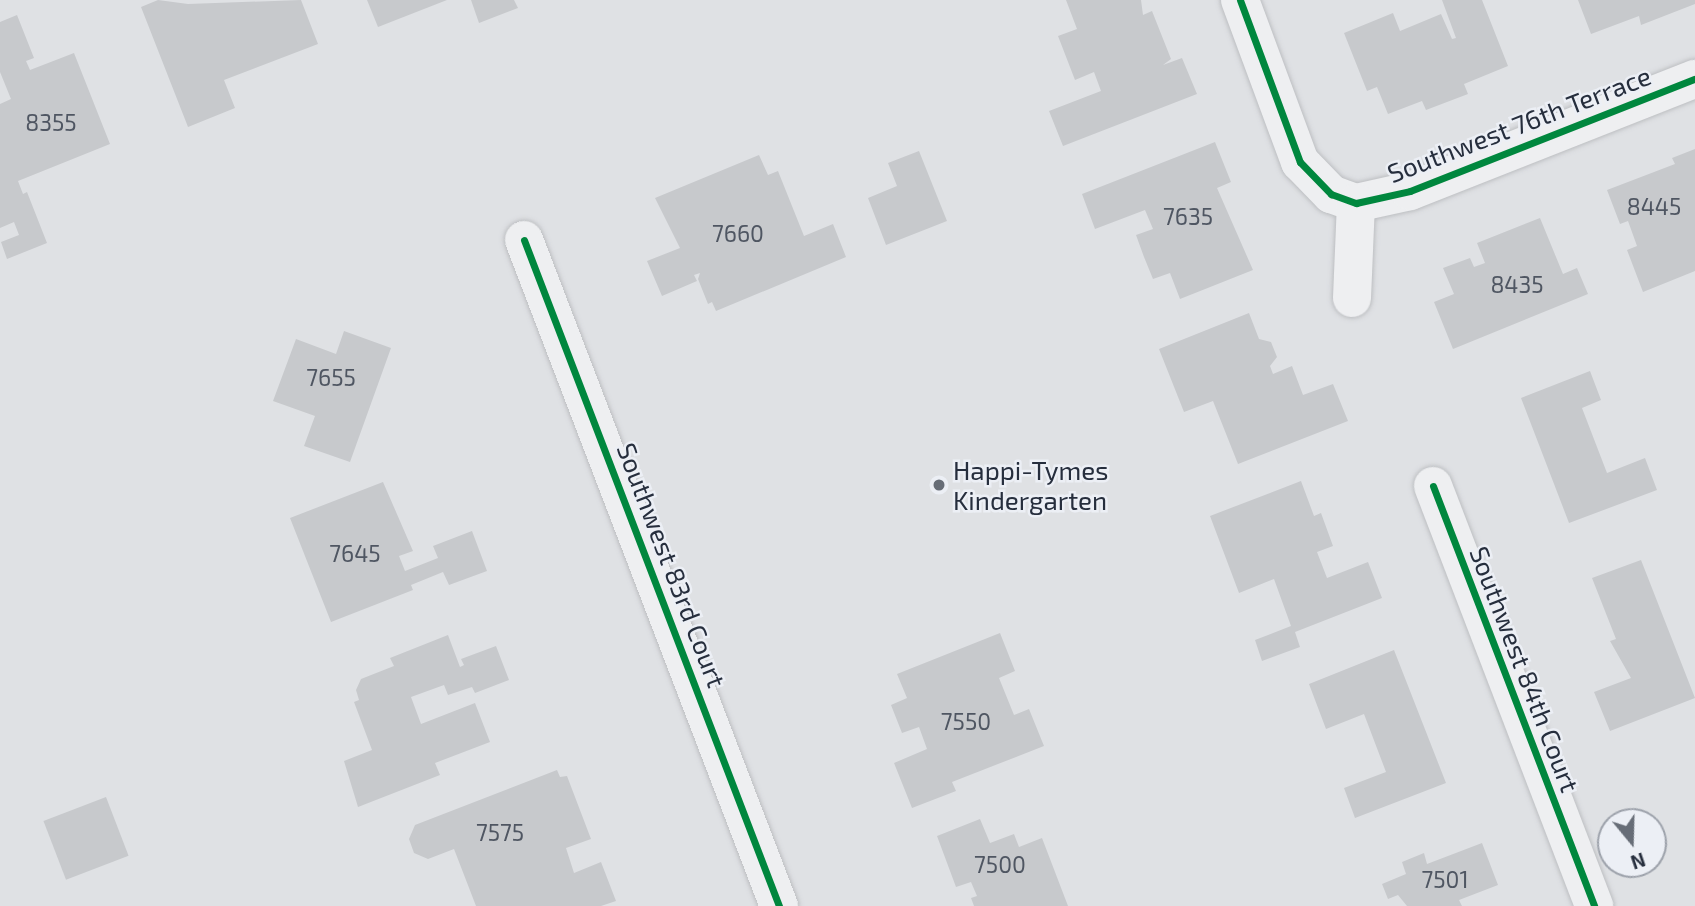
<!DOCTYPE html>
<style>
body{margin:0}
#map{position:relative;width:1695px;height:906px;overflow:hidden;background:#dfe1e4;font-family:"Exo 2",sans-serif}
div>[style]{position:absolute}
.building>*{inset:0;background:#c7c9cc;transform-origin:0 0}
.roads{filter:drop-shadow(0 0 2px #bdbfc2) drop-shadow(0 0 2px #bdbfc2)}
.minor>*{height:38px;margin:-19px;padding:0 19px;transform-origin:19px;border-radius:19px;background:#eeeff1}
.cycleway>*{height:7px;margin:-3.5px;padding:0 3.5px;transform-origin:3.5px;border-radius:3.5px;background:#00873e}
.dots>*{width:19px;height:19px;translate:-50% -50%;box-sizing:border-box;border:4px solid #eceff5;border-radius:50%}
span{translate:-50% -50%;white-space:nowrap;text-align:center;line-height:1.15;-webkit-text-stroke:5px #eceff5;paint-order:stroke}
.number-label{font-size:23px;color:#4f5662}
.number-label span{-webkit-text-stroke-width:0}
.street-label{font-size:26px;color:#262e3d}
.poi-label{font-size:26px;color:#262e3d}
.left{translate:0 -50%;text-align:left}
.north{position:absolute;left:1597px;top:808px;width:70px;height:70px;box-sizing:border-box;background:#eceff5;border:2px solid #9da2ab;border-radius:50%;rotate:161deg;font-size:19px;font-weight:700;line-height:28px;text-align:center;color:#262e3d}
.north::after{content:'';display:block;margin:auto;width:24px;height:32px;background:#676d77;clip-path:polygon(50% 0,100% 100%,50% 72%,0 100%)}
</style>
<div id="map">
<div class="building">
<div style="clip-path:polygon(158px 0,188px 4px,301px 0,318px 44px,224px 80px,235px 108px,188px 127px,141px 7px)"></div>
<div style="clip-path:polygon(367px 0,447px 0,378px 27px)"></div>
<div style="clip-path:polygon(471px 0,514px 0,518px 8px,479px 23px)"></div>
<div style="clip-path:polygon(1066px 0,1141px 0,1143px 15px,1152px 11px,1171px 59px,1163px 65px,1182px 58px,1197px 94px,1063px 146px,1049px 111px,1101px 91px,1094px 72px,1075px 80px,1058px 36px,1077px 29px)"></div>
<div style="clip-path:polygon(1442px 0,1482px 0,1508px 66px,1464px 84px,1468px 94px,1426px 110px,1422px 101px,1388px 114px,1377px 87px,1367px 91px,1344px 33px,1393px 13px,1400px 31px,1441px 14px,1452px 39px,1456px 38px)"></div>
<div style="clip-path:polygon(1578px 0,1695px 0,1695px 4px,1641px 25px,1639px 16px,1591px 34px)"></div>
<div style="clip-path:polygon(17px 15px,34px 58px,26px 61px,30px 70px,74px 53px,110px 144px,18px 181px,23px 194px,27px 192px,47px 243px,7px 259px,1px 242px,19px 235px,14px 222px,0 228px,0 104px,11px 99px,0 72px,0 22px)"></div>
<div style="clip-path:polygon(1215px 142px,1231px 182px,1217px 188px,1253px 270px,1180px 299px,1170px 273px,1153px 279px,1144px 257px,1136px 235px,1153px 229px,1145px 210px,1095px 229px,1082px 194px)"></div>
<div style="clip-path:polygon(1695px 149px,1695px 271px,1643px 292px,1627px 250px,1637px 246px,1628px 221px,1620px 224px,1607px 190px,1675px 164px,1672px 158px)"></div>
<div style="clip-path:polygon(919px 151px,947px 221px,886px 245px,868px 198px,897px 186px,888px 163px)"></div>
<div style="clip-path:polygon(759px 155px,768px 175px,778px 171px,804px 236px,833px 224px,846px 257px,716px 311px,712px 302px,708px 304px,698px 279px,700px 273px,694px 275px,697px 281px,662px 296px,647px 261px,680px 248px,655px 198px)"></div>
<div style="clip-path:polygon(1540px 218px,1563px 274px,1577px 268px,1588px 294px,1453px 349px,1434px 302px,1454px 294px,1443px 268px,1470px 258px,1474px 267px,1485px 263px,1477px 243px)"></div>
<div style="clip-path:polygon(1249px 313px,1259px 339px,1271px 342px,1277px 357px,1270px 366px,1273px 374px,1292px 366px,1303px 395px,1333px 384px,1348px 421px,1238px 464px,1213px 401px,1184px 412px,1159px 349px)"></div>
<div style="clip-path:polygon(344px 331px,391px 348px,350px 462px,304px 446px,315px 416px,273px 401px,296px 339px,336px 354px)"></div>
<div style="clip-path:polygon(1590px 371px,1601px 400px,1582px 408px,1607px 473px,1645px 458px,1657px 490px,1569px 523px,1521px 398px)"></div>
<div style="clip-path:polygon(1301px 481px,1314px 516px,1321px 513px,1333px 546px,1317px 552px,1327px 578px,1368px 562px,1382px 598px,1295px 632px,1300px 647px,1262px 661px,1255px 640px,1291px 626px,1274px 579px,1239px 593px,1210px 516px)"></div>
<div style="clip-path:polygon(383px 482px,413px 551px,399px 556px,405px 571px,438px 558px,433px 546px,472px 531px,487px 571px,449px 585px,443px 572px,411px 585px,413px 590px,331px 622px,290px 518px)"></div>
<div style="clip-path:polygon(1641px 560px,1695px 698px,1610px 731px,1594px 692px,1631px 678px,1610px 641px,1616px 639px,1592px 578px)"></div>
<div style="clip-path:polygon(1000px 633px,1015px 671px,999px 678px,1014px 715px,1029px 709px,1044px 746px,952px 782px,956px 791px,912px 808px,894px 763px,927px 749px,919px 727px,902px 733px,891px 705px,907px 698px,897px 674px)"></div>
<div style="clip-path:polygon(448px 635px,460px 667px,464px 665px,461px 659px,496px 646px,509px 680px,475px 693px,472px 687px,448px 695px,444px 685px,411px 697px,421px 724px,475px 703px,490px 742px,435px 763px,440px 775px,358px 807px,344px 761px,372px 750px,354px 702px,359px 700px,356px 690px,361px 679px,394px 666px,390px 658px)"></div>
<div style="clip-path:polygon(1394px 650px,1446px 783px,1355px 818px,1344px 788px,1386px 772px,1364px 714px,1326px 729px,1309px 684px)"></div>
<div style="clip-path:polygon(557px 770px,560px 777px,567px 776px,591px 839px,566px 848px,574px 873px,601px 862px,616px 901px,601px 906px,476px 906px,454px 849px,428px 859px,414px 853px,409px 839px,415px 825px)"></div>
<div style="left:106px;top:797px;width:63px;height:67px;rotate:69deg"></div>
<div style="clip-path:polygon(980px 819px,990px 843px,1014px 834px,1019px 847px,1042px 838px,1068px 906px,974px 906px,971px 898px,977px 896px,971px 882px,956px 887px,937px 836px)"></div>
<div style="clip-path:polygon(1482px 843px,1498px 885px,1459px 900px,1462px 906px,1407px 906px,1398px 895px,1388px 899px,1382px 884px,1406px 874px,1402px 862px,1424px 853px,1427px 864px)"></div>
</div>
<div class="roads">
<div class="minor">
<div style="left:1240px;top:0;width:173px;rotate:69.7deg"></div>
<div style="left:1300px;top:162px;width:45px;rotate:45.9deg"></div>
<div style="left:1331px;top:194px;width:27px;rotate:20deg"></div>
<div style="left:1356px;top:203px;width:55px;rotate:-12.5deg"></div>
<div style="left:1410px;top:191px;width:306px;rotate:-21.5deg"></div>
<div style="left:524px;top:240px;width:713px;rotate:69.05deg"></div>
<div style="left:1352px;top:298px;width:95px;rotate:-87.6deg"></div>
<div style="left:1433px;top:486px;width:450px;rotate:69deg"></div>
</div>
</div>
<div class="cycleway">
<div style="left:1240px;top:0;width:173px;rotate:69.7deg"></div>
<div style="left:1300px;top:162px;width:45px;rotate:45.9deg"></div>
<div style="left:1331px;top:194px;width:27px;rotate:20deg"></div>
<div style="left:1356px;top:203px;width:55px;rotate:-12.5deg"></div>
<div style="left:1410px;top:191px;width:306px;rotate:-21.5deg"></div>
<div style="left:524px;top:240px;width:713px;rotate:69.05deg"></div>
<div style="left:1433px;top:486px;width:450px;rotate:69deg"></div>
</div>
<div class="dots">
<div style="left:939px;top:485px;background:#676d77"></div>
</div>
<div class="number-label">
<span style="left:51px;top:122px">8355</span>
<span style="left:1654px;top:206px">8445</span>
<span style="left:1188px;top:216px">7635</span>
<span style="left:738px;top:233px">7660</span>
<span style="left:1517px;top:284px">8435</span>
<span style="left:331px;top:377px">7655</span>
<span style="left:355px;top:553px">7645</span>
<span style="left:966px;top:721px">7550</span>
<span style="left:500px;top:832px">7575</span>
<span style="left:1000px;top:864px">7500</span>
<span style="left:1445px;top:879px">7501</span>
</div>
<div class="street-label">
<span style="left:1519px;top:124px;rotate:-21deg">Southwest 76th Terrace</span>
<span style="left:672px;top:565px;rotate:69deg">Southwest 83rd Court</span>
<span style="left:1525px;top:669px;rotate:69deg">Southwest 84th Court</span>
</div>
<div class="poi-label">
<span class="left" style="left:953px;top:485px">Happi-Tymes<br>Kindergarten</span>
</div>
<div class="north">N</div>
</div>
